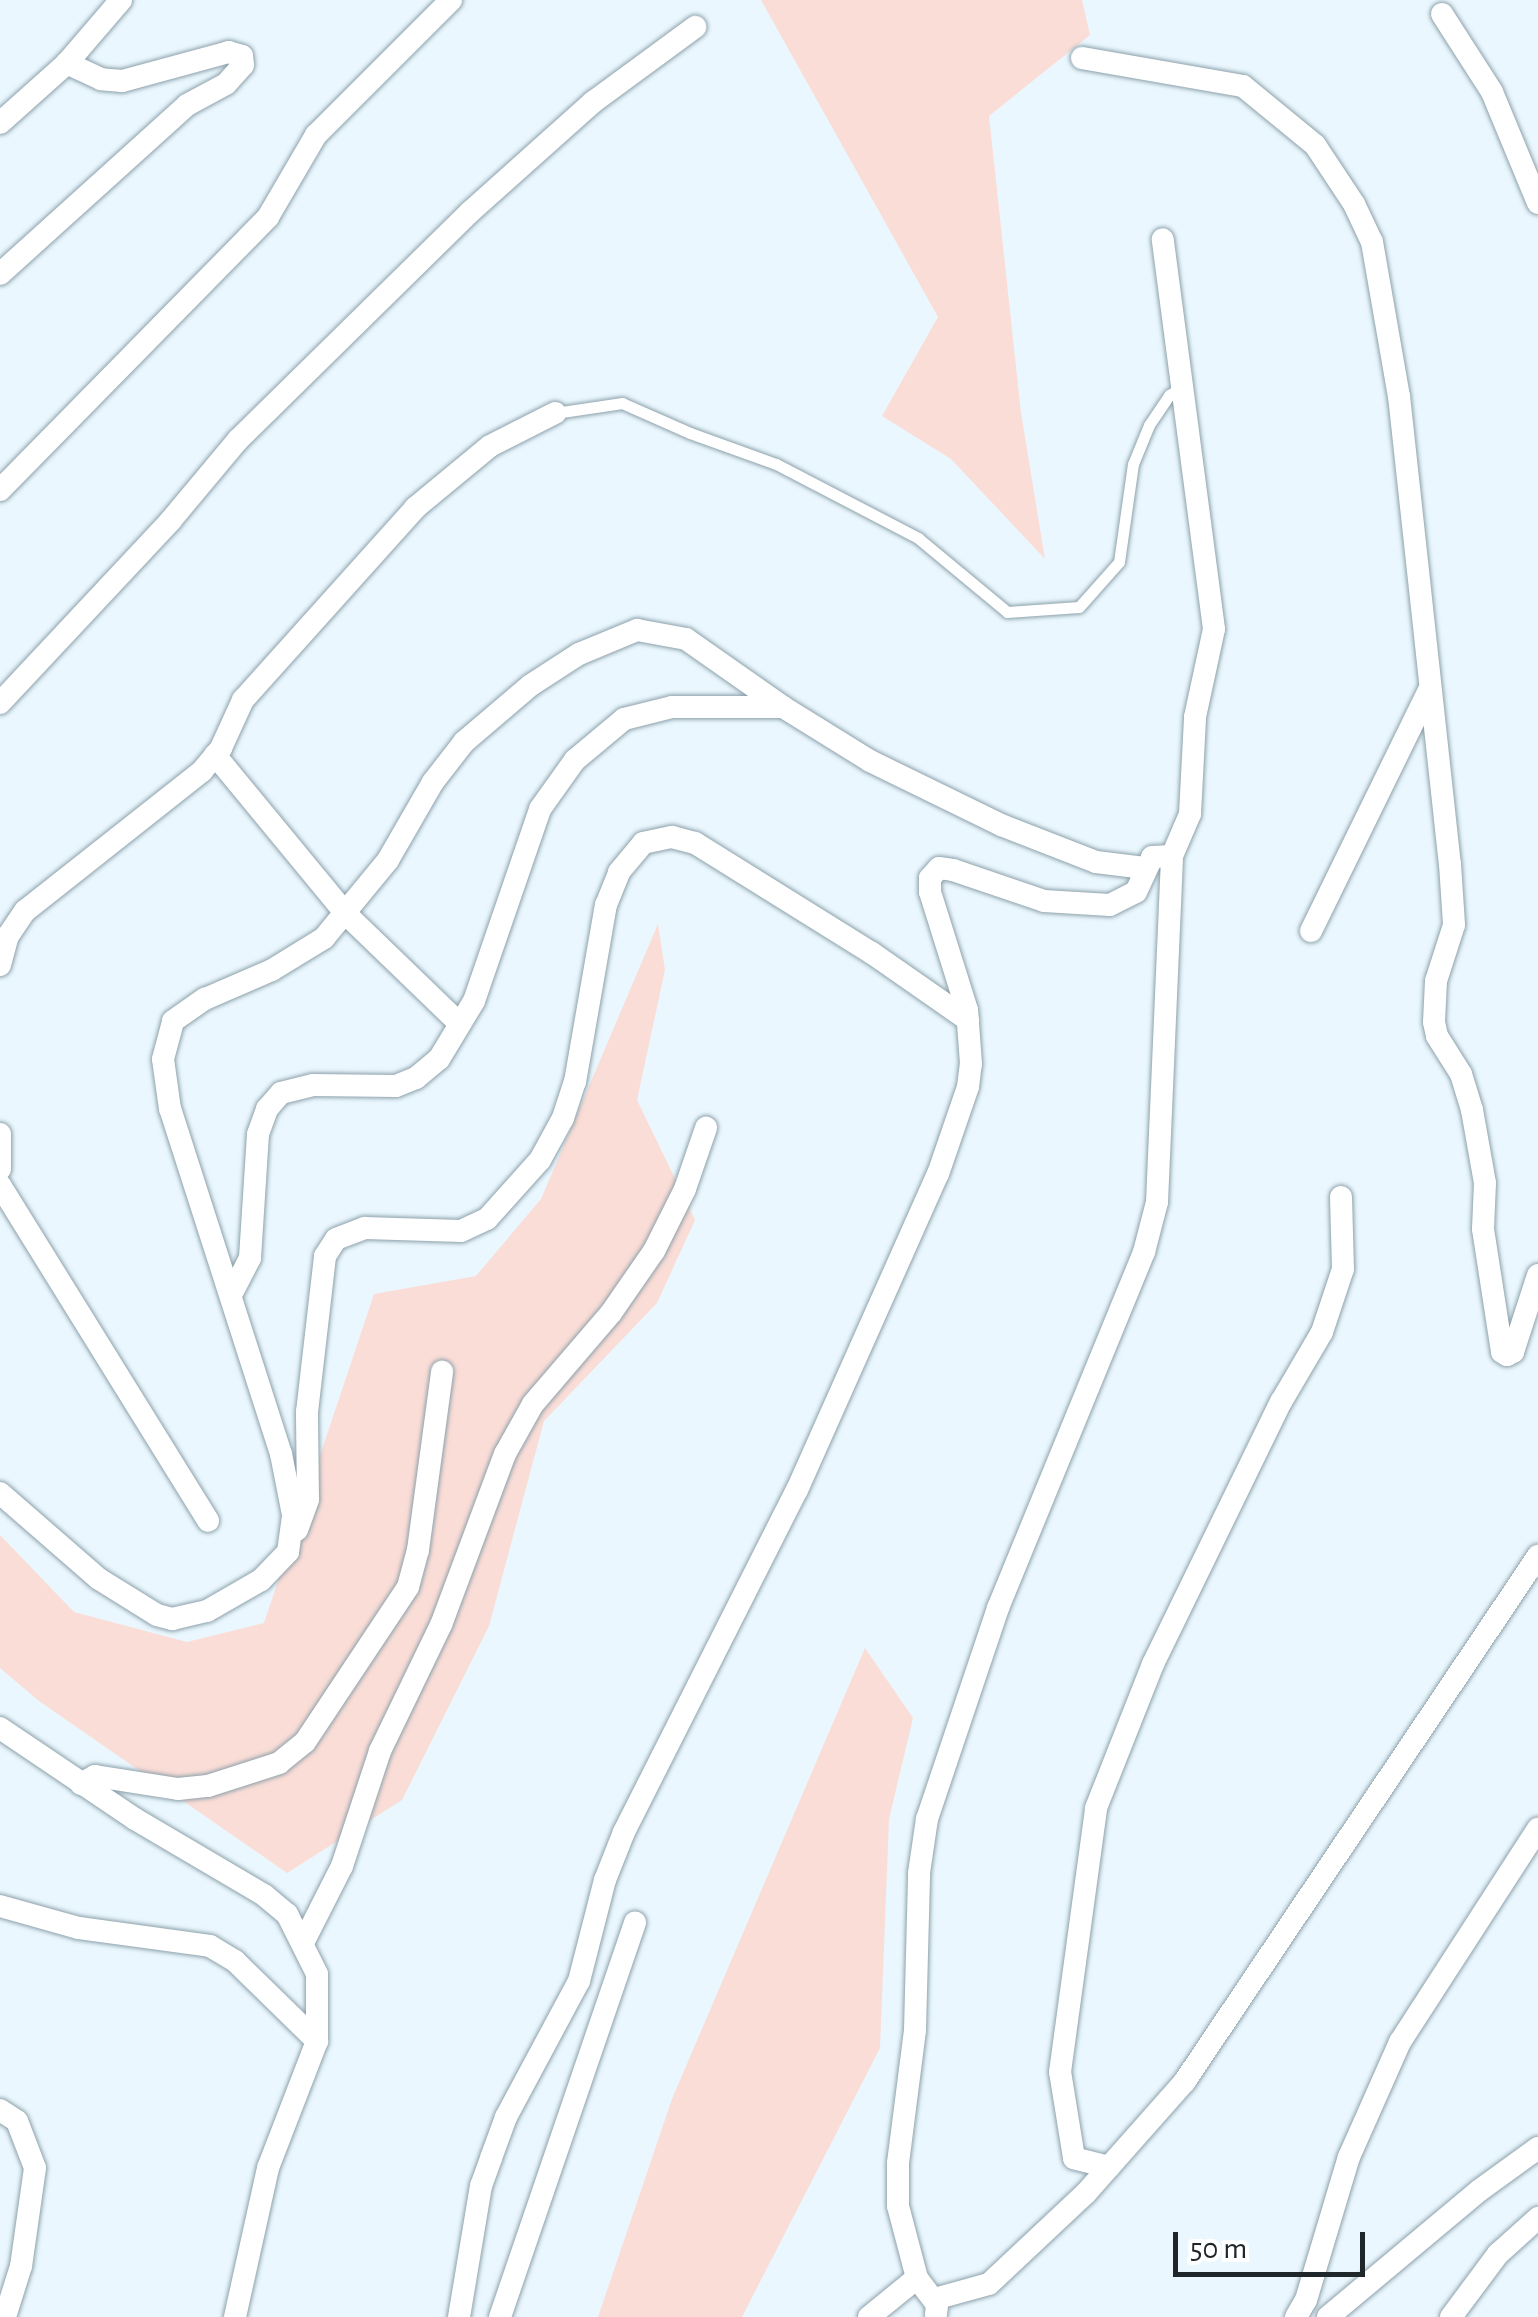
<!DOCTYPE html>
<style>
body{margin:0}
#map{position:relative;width:1538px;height:2317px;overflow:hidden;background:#eaf7fe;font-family:"Alegreya Sans",sans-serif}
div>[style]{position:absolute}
.green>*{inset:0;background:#fbddd7}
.roads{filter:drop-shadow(0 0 2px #8da1ab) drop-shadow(0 0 2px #8da1ab)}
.service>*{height:11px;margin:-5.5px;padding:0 5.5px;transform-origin:5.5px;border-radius:5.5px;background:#fff}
.minor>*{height:22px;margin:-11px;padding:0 11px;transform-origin:11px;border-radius:11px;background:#fff}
span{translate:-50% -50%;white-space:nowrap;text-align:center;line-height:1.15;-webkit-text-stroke:9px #fff;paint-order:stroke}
.scale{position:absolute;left:1173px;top:2232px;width:192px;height:45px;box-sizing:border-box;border:5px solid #20272b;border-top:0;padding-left:12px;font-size:30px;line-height:35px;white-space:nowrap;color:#20272b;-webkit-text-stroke:8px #fff;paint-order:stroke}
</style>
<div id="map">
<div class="green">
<div style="clip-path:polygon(761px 0,1082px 0,1090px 35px,989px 116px,1021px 413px,1045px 559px,951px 459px,882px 416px,938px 317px)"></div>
<div style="clip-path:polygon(658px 924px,665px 970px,637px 1100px,695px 1220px,657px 1303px,544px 1421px,489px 1626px,402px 1800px,287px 1873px,39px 1701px,0 1668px,0 1535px,74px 1612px,187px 1642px,264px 1623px,374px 1294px,476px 1276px,541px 1199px)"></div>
<div style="clip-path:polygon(865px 1648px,913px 1718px,889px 1819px,880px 2048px,742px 2317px,598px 2317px,672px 2099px)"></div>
</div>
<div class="roads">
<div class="service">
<div style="left:555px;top:413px;width:68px;rotate:-8.5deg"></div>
<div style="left:622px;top:403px;width:74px;rotate:23.8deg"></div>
<div style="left:690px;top:433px;width:91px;rotate:19.8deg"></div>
<div style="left:776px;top:464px;width:160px;rotate:27.5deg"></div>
<div style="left:918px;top:538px;width:116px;rotate:39.7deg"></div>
<div style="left:1007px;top:612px;width:72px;rotate:-4deg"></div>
<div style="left:1079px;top:607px;width:60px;rotate:-48.4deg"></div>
<div style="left:1119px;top:562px;width:99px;rotate:-81.9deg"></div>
<div style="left:1133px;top:464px;width:42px;rotate:-67.7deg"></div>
<div style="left:1149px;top:425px;width:36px;rotate:-56deg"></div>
<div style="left:1169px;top:395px;width:14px;rotate:-30deg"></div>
</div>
<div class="minor">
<div style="left:1442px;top:14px;width:93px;rotate:57.3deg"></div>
<div style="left:1492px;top:92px;width:120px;rotate:67.5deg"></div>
<div style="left:1082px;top:58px;width:163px;rotate:9.9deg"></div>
<div style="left:1243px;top:86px;width:93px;rotate:39.3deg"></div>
<div style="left:1315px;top:145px;width:71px;rotate:56.5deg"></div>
<div style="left:1354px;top:204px;width:42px;rotate:64.7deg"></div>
<div style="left:1372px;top:242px;width:156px;rotate:80.1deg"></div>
<div style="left:1399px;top:396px;width:471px;rotate:83.8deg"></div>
<div style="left:1450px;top:864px;width:61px;rotate:86.2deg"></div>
<div style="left:1454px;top:925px;width:59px;rotate:107.8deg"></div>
<div style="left:1436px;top:981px;width:41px;rotate:92.8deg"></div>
<div style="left:1434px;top:1022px;width:14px;rotate:78deg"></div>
<div style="left:1437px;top:1036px;width:45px;rotate:57.7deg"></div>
<div style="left:1461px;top:1074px;width:38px;rotate:73deg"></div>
<div style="left:1472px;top:1110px;width:74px;rotate:79.9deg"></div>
<div style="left:1485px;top:1183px;width:46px;rotate:92.5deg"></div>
<div style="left:1483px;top:1229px;width:124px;rotate:81.2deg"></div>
<div style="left:1502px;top:1352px;width:6px;rotate:31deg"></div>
<div style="left:1507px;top:1355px;width:7px;rotate:-27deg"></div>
<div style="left:1513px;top:1352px;width:81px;rotate:-72deg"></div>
<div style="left:0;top:123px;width:90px;rotate:-41.8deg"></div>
<div style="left:67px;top:63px;width:83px;rotate:-49.4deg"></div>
<div style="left:0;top:274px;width:252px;rotate:-42.1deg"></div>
<div style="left:187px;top:105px;width:44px;rotate:-28.3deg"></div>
<div style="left:226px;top:84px;width:25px;rotate:-48deg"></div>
<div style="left:243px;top:65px;width:9px;rotate:-96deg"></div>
<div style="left:242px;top:56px;width:14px;rotate:-163deg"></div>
<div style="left:229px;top:52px;width:111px;rotate:164.8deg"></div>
<div style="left:122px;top:81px;width:21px;rotate:-175deg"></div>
<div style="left:101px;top:79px;width:38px;rotate:-155deg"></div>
<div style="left:0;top:490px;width:383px;rotate:-45.5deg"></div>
<div style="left:268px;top:217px;width:95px;rotate:-59.7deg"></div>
<div style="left:316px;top:135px;width:191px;rotate:-45deg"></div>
<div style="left:0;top:703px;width:250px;rotate:-46.9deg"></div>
<div style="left:171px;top:520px;width:104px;rotate:-50.1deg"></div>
<div style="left:238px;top:440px;width:325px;rotate:-44.5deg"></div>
<div style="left:470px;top:212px;width:165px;rotate:-41.8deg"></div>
<div style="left:593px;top:102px;width:127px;rotate:-36.3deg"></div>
<div style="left:215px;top:755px;width:206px;rotate:50.5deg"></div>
<div style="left:346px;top:914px;width:158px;rotate:44deg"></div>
<div style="left:1311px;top:931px;width:268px;rotate:-63.9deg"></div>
<div style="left:0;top:965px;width:30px;rotate:-75deg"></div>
<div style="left:8px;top:936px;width:30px;rotate:-56deg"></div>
<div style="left:25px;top:911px;width:226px;rotate:-38.3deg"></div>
<div style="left:202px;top:771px;width:30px;rotate:-50deg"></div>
<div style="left:221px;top:748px;width:53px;rotate:-65.4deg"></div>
<div style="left:243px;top:700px;width:258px;rotate:-48.1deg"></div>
<div style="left:415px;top:508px;width:97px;rotate:-39.6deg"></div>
<div style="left:490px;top:446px;width:73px;rotate:-26.9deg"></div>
<div style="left:0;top:1134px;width:35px;rotate:90deg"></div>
<div style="left:0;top:1185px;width:395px;rotate:58.2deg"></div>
<div style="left:231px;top:1295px;width:42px;rotate:-62.8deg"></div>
<div style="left:250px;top:1258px;width:124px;rotate:-86.3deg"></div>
<div style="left:258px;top:1134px;width:27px;rotate:-70deg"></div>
<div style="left:267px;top:1109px;width:21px;rotate:-49deg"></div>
<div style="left:281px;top:1093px;width:33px;rotate:-14deg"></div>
<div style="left:313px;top:1085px;width:83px;rotate:0.7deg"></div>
<div style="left:396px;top:1086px;width:22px;rotate:-22deg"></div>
<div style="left:416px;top:1078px;width:30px;rotate:-40deg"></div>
<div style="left:439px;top:1059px;width:68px;rotate:-58.9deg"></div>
<div style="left:474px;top:1001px;width:203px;rotate:-71deg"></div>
<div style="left:540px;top:809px;width:60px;rotate:-54.5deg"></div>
<div style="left:575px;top:760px;width:64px;rotate:-39.9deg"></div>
<div style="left:624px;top:719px;width:49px;rotate:-14deg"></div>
<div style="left:672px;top:707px;width:111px"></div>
<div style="left:783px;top:707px;width:102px;rotate:31.8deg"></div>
<div style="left:870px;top:761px;width:146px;rotate:26deg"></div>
<div style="left:1001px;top:825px;width:102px;rotate:21.3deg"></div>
<div style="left:1096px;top:862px;width:49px;rotate:7deg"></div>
<div style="left:0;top:1493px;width:131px;rotate:41deg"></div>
<div style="left:99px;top:1579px;width:68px;rotate:31.8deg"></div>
<div style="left:157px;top:1615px;width:16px;rotate:15deg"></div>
<div style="left:172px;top:1619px;width:36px;rotate:-13deg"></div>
<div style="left:207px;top:1611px;width:62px;rotate:-29.9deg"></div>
<div style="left:261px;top:1580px;width:39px;rotate:-46deg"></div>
<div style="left:288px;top:1552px;width:37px;rotate:-82deg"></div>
<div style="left:293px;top:1515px;width:62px;rotate:-101.1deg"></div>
<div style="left:281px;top:1454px;width:362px;rotate:-107.8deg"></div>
<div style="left:170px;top:1109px;width:50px;rotate:-98deg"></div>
<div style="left:163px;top:1059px;width:39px;rotate:-75deg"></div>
<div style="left:173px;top:1021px;width:39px;rotate:-35deg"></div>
<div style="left:205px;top:999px;width:73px;rotate:-23.4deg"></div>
<div style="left:272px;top:970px;width:61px;rotate:-31.6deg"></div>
<div style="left:324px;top:938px;width:101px;rotate:-50.6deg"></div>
<div style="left:388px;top:860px;width:90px;rotate:-60deg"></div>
<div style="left:433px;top:782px;width:51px;rotate:-52.2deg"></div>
<div style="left:464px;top:742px;width:88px;rotate:-40.4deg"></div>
<div style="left:531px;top:685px;width:57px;rotate:-32.9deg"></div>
<div style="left:579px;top:654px;width:63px;rotate:-22.5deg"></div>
<div style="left:637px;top:630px;width:50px;rotate:10.4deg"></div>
<div style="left:686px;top:639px;width:118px;rotate:35deg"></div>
<div style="left:297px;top:1530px;width:33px;rotate:-70deg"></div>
<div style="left:308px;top:1499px;width:87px;rotate:-90.7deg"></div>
<div style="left:307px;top:1412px;width:157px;rotate:-83.4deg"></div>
<div style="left:325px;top:1256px;width:20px;rotate:-57deg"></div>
<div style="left:336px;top:1239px;width:31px;rotate:-21deg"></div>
<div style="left:365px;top:1228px;width:96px;rotate:1.8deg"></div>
<div style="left:461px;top:1231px;width:29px;rotate:-25deg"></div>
<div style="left:487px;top:1219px;width:79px;rotate:-48.1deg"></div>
<div style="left:540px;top:1160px;width:48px;rotate:-61.3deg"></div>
<div style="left:563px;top:1118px;width:38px;rotate:-72deg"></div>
<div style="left:575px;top:1082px;width:180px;rotate:-80.1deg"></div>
<div style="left:606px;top:905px;width:35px;rotate:-68deg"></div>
<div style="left:619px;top:872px;width:38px;rotate:-50deg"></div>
<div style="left:643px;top:843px;width:30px;rotate:-12deg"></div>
<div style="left:672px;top:837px;width:24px;rotate:15deg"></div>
<div style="left:695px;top:843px;width:208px;rotate:31.9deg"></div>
<div style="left:872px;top:953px;width:117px;rotate:34.9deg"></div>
<div style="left:0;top:1728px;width:163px;rotate:34deg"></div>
<div style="left:135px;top:1819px;width:150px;rotate:30.5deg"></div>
<div style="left:264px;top:1895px;width:30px;rotate:40deg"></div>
<div style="left:287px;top:1914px;width:67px;rotate:63.4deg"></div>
<div style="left:317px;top:1974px;width:67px;rotate:90deg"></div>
<div style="left:317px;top:2041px;width:136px;rotate:111.1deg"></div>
<div style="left:268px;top:2168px;width:153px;rotate:102.5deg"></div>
<div style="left:81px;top:1784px;width:16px;rotate:-30deg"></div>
<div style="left:95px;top:1776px;width:84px;rotate:8.9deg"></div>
<div style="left:178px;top:1789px;width:30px;rotate:-6deg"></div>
<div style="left:208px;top:1786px;width:75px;rotate:-17.9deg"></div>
<div style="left:279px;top:1763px;width:33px;rotate:-39deg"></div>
<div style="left:305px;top:1742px;width:186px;rotate:-56.4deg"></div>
<div style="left:408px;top:1587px;width:38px;rotate:-75deg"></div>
<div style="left:418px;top:1550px;width:180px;rotate:-82.3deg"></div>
<div style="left:0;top:1906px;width:82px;rotate:15.6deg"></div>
<div style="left:79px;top:1928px;width:132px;rotate:7.8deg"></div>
<div style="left:210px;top:1946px;width:29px;rotate:31deg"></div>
<div style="left:235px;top:1961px;width:115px;rotate:44.3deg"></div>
<div style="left:304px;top:1941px;width:84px;rotate:-63.1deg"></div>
<div style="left:342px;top:1866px;width:121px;rotate:-71.7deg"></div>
<div style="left:380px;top:1751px;width:140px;rotate:-64.2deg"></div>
<div style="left:441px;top:1625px;width:183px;rotate:-69.5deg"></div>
<div style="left:505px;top:1454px;width:57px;rotate:-60.8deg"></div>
<div style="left:533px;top:1404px;width:120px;rotate:-49.4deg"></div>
<div style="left:611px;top:1313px;width:75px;rotate:-55.3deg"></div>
<div style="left:654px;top:1251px;width:69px;rotate:-63.4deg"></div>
<div style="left:685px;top:1189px;width:65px;rotate:-71deg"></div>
<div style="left:0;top:2110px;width:20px;rotate:33deg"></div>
<div style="left:17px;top:2121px;width:50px;rotate:69deg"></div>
<div style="left:35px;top:2168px;width:99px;rotate:98.1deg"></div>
<div style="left:21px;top:2266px;width:53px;rotate:107.4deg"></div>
<div style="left:1109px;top:2167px;width:36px;rotate:-166deg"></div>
<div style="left:1074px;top:2158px;width:87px;rotate:-99.2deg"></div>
<div style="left:1060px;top:2072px;width:266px;rotate:-82.2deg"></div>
<div style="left:1096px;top:1808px;width:155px;rotate:-68.4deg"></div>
<div style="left:1153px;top:1664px;width:292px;rotate:-64deg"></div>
<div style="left:1281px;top:1402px;width:81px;rotate:-59.6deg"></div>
<div style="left:1322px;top:1332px;width:66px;rotate:-71.6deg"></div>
<div style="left:1343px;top:1269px;width:72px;rotate:-91.6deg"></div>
<div style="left:935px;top:2302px;width:30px;rotate:-127deg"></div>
<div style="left:917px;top:2278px;width:74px;rotate:-104.8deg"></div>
<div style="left:898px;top:2206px;width:43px;rotate:-90deg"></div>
<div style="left:898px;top:2163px;width:134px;rotate:-82.7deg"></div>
<div style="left:915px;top:2030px;width:157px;rotate:-88.5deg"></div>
<div style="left:919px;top:1873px;width:55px;rotate:-81.6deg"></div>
<div style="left:927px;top:1819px;width:223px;rotate:-71.4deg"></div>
<div style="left:998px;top:1608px;width:385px;rotate:-67.7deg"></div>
<div style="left:1144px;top:1252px;width:52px;rotate:-75.4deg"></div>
<div style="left:1157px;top:1202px;width:346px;rotate:-87.5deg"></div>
<div style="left:1172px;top:856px;width:46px;rotate:-66.8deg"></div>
<div style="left:1190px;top:814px;width:97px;rotate:-87deg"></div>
<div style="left:1195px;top:717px;width:90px;rotate:-77.8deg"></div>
<div style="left:1214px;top:629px;width:393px;rotate:-97.5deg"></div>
<div style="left:936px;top:2314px;width:16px;rotate:-83deg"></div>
<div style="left:938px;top:2298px;width:53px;rotate:-15.4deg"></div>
<div style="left:989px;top:2284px;width:133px;rotate:-43.2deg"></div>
<div style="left:1086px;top:2193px;width:149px;rotate:-48.5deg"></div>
<div style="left:1185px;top:2081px;width:633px;rotate:-56.08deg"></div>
<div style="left:459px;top:2317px;width:133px;rotate:-80.5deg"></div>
<div style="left:481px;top:2186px;width:30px;rotate:-70deg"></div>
<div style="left:491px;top:2158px;width:44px;rotate:-69.9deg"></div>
<div style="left:506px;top:2117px;width:154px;rotate:-61.8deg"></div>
<div style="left:579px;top:1981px;width:104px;rotate:-75.6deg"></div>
<div style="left:605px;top:1880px;width:52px;rotate:-68.4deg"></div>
<div style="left:624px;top:1832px;width:383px;rotate:-63.2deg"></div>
<div style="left:797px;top:1490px;width:346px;rotate:-66deg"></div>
<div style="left:938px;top:1174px;width:92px;rotate:-71deg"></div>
<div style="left:968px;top:1087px;width:23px;rotate:-83deg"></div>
<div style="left:971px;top:1064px;width:54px;rotate:-94.2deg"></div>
<div style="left:967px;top:1010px;width:124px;rotate:-107.4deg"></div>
<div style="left:930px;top:892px;width:14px;rotate:-90deg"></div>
<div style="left:930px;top:878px;width:13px;rotate:-48deg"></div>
<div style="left:939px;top:868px;width:14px;rotate:8deg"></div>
<div style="left:953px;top:870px;width:96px;rotate:18.8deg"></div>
<div style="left:1044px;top:901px;width:66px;rotate:3.5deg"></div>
<div style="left:1110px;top:905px;width:29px;rotate:-27deg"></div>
<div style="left:1136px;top:892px;width:38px;rotate:-65deg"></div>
<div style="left:1152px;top:857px;width:20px;rotate:-3deg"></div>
<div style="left:500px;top:2317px;width:417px;rotate:-71.1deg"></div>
<div style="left:869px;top:2317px;width:62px;rotate:-39.1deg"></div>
<div style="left:1296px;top:2317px;width:20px;rotate:-60deg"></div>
<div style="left:1306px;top:2300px;width:149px;rotate:-73.3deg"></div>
<div style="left:1349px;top:2157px;width:126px;rotate:-66.1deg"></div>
<div style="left:1400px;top:2042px;width:254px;rotate:-57.1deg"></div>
<div style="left:1328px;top:2317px;width:198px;rotate:-39.9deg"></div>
<div style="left:1480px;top:2190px;width:72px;rotate:-35.9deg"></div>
<div style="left:1451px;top:2317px;width:79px;rotate:-53.3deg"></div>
<div style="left:1498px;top:2254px;width:54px;rotate:-42deg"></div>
</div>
</div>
<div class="scale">50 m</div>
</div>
